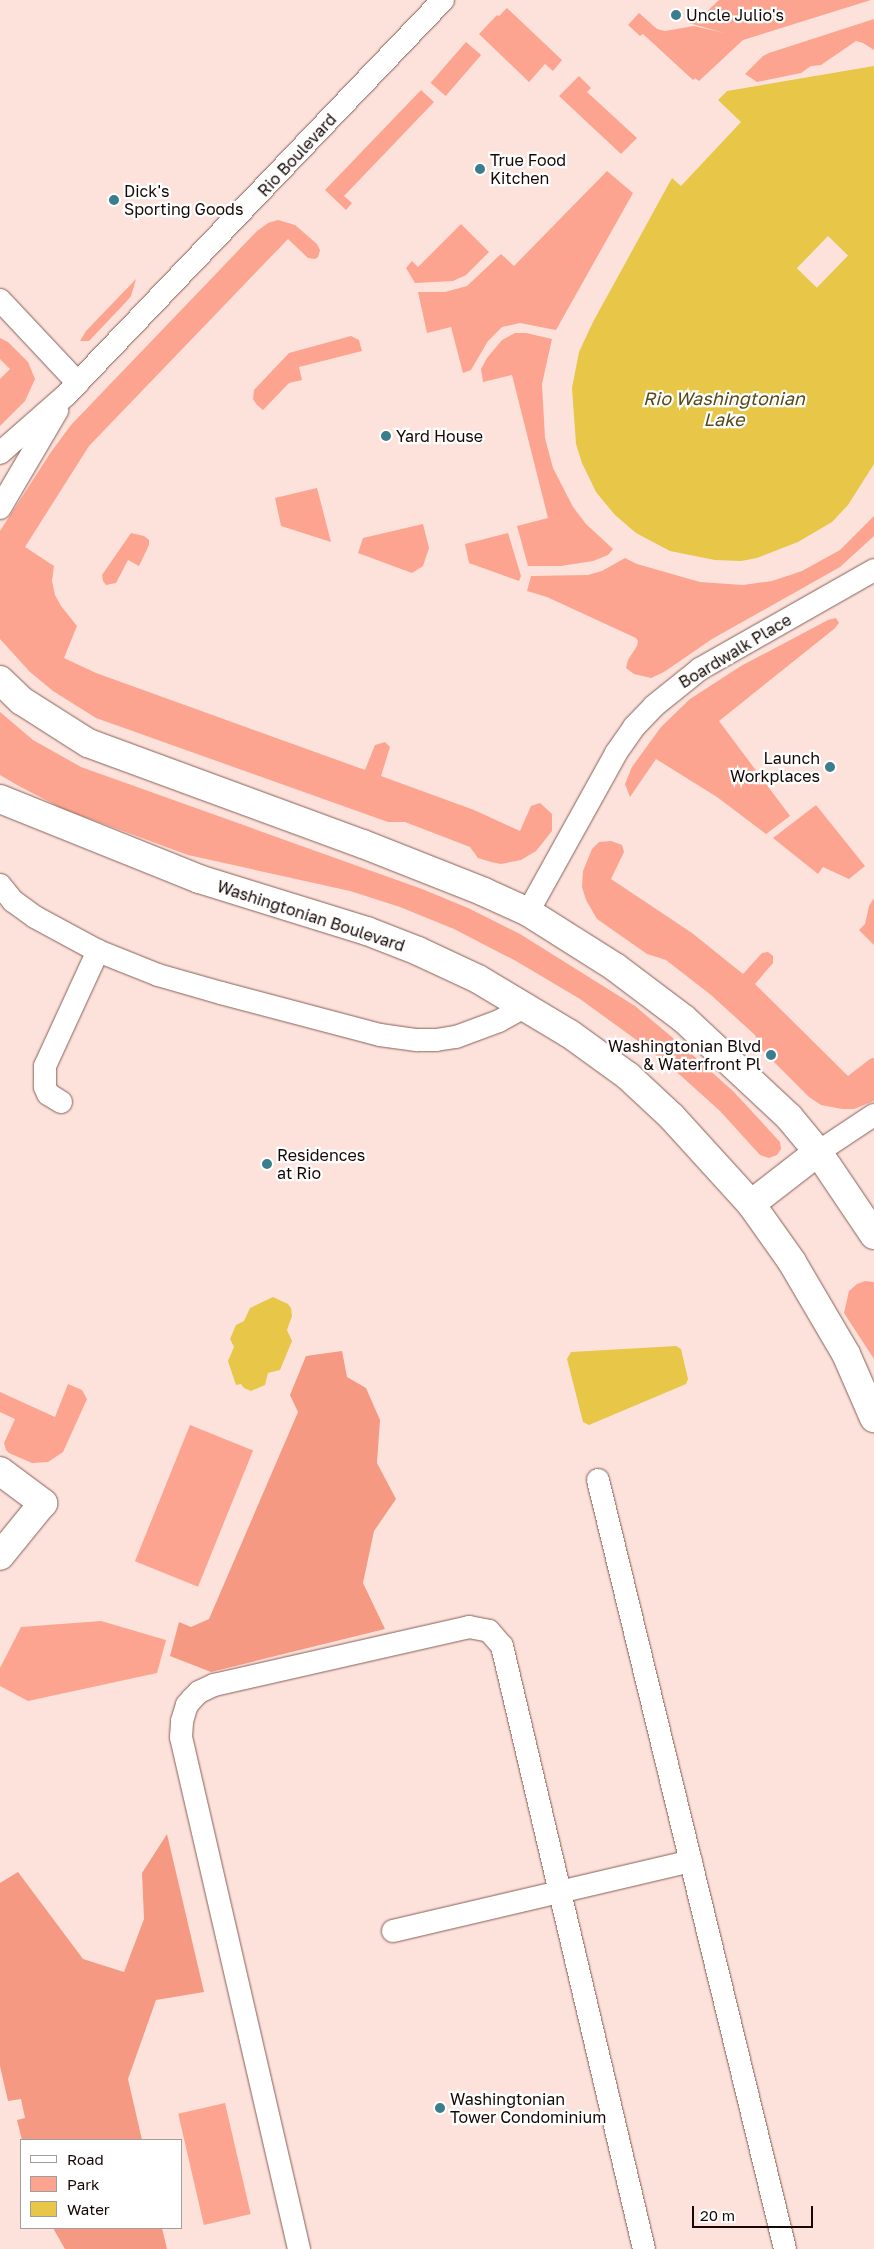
<!DOCTYPE html>
<style>
body{margin:0}
#map{position:relative;width:874px;height:2249px;overflow:hidden;background:#fde2db;font-family:"Golos Text",sans-serif}
div>[style]{position:absolute}
.green>*{inset:0;background:#fca48f;transform-origin:0 0}
.forest>*{inset:0;background:#f59983}
.water>*{inset:0;background:#e7c648}
.pier>*{inset:0;background:#fde2db;transform-origin:0 0}
.roads{filter:drop-shadow(0 0 1px #866057) drop-shadow(0 0 1px #866057)}
.service>*{height:22px;margin:-11px;padding:0 11px;transform-origin:11px;border-radius:11px;background:#fff}
.minor>*{height:28px;margin:-14px;padding:0 14px;transform-origin:14px;border-radius:14px;background:#fff}
.tertiary>*{height:28px;margin:-14px;padding:0 14px;transform-origin:14px;border-radius:14px;background:#fff}
.dots>*{width:14px;height:14px;translate:-50% -50%;box-sizing:border-box;border:2px solid #fff;border-radius:50%}
span{translate:-50% -50%;white-space:nowrap;text-align:center;line-height:1.15;-webkit-text-stroke:4.5px #fff;paint-order:stroke}
.poi-label{font-size:16px;color:#160805}
.left{translate:0 -50%;text-align:left}
.right{translate:-100% -50%;text-align:right}
.street-label{font-size:16px;color:#160805}
.water-label{font-size:18px;color:#574a18;font-style:italic}
.legend{position:absolute;left:20px;top:2139px;width:162px;height:90px;box-sizing:border-box;background:#fff;border:1px solid #a29c9b;margin:0;padding:6px 9px;list-style:none;font-size:15px;color:#160805}
.legend li{display:flex;align-items:center;gap:10px;height:25px}
.legend b{width:25px;border:1px solid #a29c9b}
.scale{position:absolute;left:692px;top:2206px;width:121px;height:22px;box-sizing:border-box;border:2px solid #160805;border-top:0;padding-left:6px;font-size:15px;line-height:18px;white-space:nowrap;color:#160805;-webkit-text-stroke:4px #fff;paint-order:stroke}
</style>
<div id="map">
<div class="green">
<div style="clip-path:polygon(719px 0,871px 0,743px 40px,699px 81px,695px 78px,693px 80px,643px 34px,640px 36px,628px 25px,639px 13px,657px 29px,665px 31px,694px 26px,724px 33px,689px 23px,699px 19px)"></div>
<div style="clip-path:polygon(507px 8px,562px 60px,553px 71px,545px 64px,529px 82px,479px 34px,497px 15px,499px 16px)"></div>
<div style="clip-path:polygon(874px 19px,874px 50px,863px 43px,856px 41px,821px 65px,811px 66px,801px 73px,757px 82px,745px 74px,763px 56px,769px 53px)"></div>
<div style="left:466px;top:42px;width:20px;height:54px;rotate:41deg"></div>
<div style="clip-path:polygon(579px 76px,591px 88px,587px 92px,637px 138px,621px 154px,559px 96px)"></div>
<div style="clip-path:polygon(421px 90px,434px 102px,344px 196px,352px 203px,346px 210px,325px 190px)"></div>
<div style="clip-path:polygon(607px 171px,633px 193px,556px 330px,520px 323px,502px 327px,488px 341px,471px 370px,463px 373px,451px 327px,427px 333px,418px 292px,445px 292px,467px 286px,501px 254px,514px 266px)"></div>
<div style="clip-path:polygon(278px 220px,295px 225px,317px 244px,320px 250px,318px 257px,315px 259px,308px 258px,288px 239px,89px 446px,25px 547px,54px 566px,52px 581px,55px 595px,61px 606px,77px 626px,64px 658px,96px 673px,365px 770px,375px 745px,385px 742px,390px 747px,381px 776px,474px 810px,520px 831px,531px 806px,540px 803px,552px 814px,552px 831px,536px 851px,521px 860px,501px 864px,491px 862px,478px 858px,470px 847px,405px 822px,388px 822px,96px 718px,53px 691px,30px 672px,0 639px,0 531px,51px 452px,71px 425px,257px 231px,268px 223px)"></div>
<div style="clip-path:polygon(461px 224px,489px 252px,466px 275px,453px 281px,415px 283px,406px 268px,412px 261px,418px 267px)"></div>
<div style="clip-path:polygon(136px 279px,131px 296px,126px 302px,89px 341px,80px 341px,86px 331px)"></div>
<div style="clip-path:polygon(515px 333px,526px 333px,552px 339px,542px 384px,545px 438px,553px 468px,573px 507px,586px 524px,613px 549px,608px 555px,593px 561px,561px 566px,528px 566px,517px 526px,548px 518px,512px 375px,483px 382px,481px 369px,487px 358px,502px 340px)"></div>
<div style="clip-path:polygon(351px 336px,359px 340px,362px 351px,299px 367px,302px 380px,289px 383px,263px 410px,257px 405px,253px 399px,254px 390px,289px 353px)"></div>
<div style="clip-path:polygon(0 338px,8px 342px,28px 362px,35px 379px,25px 401px,0 426px,0 379px,10px 369px,0 359px)"></div>
<div style="clip-path:polygon(317px 488px,331px 542px,281px 526px,275px 498px)"></div>
<div style="clip-path:polygon(874px 516px,874px 536px,840px 567px,712px 639px,664px 672px,651px 678px,634px 674px,626px 668px,628px 660px,637px 646px,638px 641px,636px 638px,547px 597px,527px 591px,531px 576px,588px 575px,602px 571px,625px 558px,637px 564px,700px 582px,743px 585px,772px 581px,802px 571px,840px 550px)"></div>
<div style="clip-path:polygon(423px 524px,429px 548px,423px 566px,412px 573px,358px 553px,363px 538px)"></div>
<div style="clip-path:polygon(131px 533px,144px 536px,149px 540px,149px 545px,139px 566px,128px 560px,116px 583px,106px 585px,103px 581px,102px 575px)"></div>
<div style="clip-path:polygon(508px 533px,521px 576px,519px 581px,469px 563px,465px 544px)"></div>
<div style="clip-path:polygon(836px 618px,839px 623px,834px 629px,719px 721px,790px 816px,766px 834px,717px 797px,656px 759px,630px 797px,625px 784px,632px 767px,661px 727px,690px 699px,741px 666px,828px 620px)"></div>
<div style="clip-path:polygon(0 712px,33px 740px,81px 767px,422px 889px,468px 908px,520px 934px,635px 1006px,686px 1049px,734px 1092px,780px 1142px,781px 1149px,777px 1155px,769px 1158px,760px 1155px,720px 1111px,680px 1075px,642px 1044px,580px 999px,516px 961px,454px 929px,400px 907px,350px 891px,188px 855px,63px 809px,17px 785px,0 775px)"></div>
<div style="clip-path:polygon(816px 805px,865px 866px,849px 879px,823px 867px,818px 874px,773px 838px)"></div>
<div style="clip-path:polygon(611px 841px,622px 845px,624px 852px,611px 879px,692px 933px,743px 974px,762px 953px,768px 952px,773px 956px,773px 963px,755px 984px,848px 1076px,870px 1059px,874px 1058px,874px 1101px,854px 1109px,842px 1109px,821px 1105px,809px 1097px,759px 1047px,755px 1035px,711px 995px,666px 960px,647px 954px,597px 919px,586px 900px,582px 887px,583px 871px,592px 849px,599px 842px)"></div>
<div style="clip-path:polygon(874px 898px,874px 945px,859px 930px,865px 924px,869px 906px)"></div>
<div style="clip-path:polygon(865px 1281px,874px 1282px,874px 1359px,844px 1313px,849px 1291px,857px 1284px)"></div>
<div style="clip-path:polygon(68px 1384px,82px 1390px,87px 1399px,63px 1452px,48px 1462px,32px 1463px,9px 1453px,6px 1450px,4px 1443px,15px 1419px,0 1412px,0 1392px,55px 1417px)"></div>
<div style="left:190px;top:1425px;width:68px;height:147px;rotate:22deg"></div>
<div style="clip-path:polygon(101px 1621px,166px 1640px,157px 1673px,28px 1701px,0 1686px,0 1668px,21px 1627px)"></div>
<div style="left:225px;top:2103px;width:114px;height:48px;rotate:77deg"></div>
</div>
<div class="forest">
<div style="clip-path:polygon(342px 1351px,347px 1377px,366px 1388px,380px 1420px,377px 1463px,396px 1499px,374px 1531px,363px 1583px,385px 1629px,211px 1672px,170px 1656px,179px 1622px,191px 1627px,209px 1619px,298px 1412px,290px 1395px,306px 1356px)"></div>
<div style="clip-path:polygon(167px 1834px,204px 1992px,156px 2000px,128px 2079px,142px 2140px,22px 2140px,17px 2120px,25px 2118px,21px 2099px,8px 2101px,0 2066px,0 1883px,18px 1872px,83px 1959px,124px 1972px,144px 1919px,142px 1873px)"></div>
<div style="clip-path:polygon(53px 2228px,162px 2228px,167px 2249px,65px 2249px)"></div>
</div>
<div class="water">
<div style="clip-path:polygon(874px 66px,874px 464px,848px 505px,832px 522px,798px 542px,757px 558px,741px 561px,715px 560px,670px 551px,636px 533px,615px 515px,596px 492px,582px 463px,576px 444px,572px 388px,579px 352px,593px 322px,672px 178px,681px 186px,741px 122px,718px 100px,727px 91px)"></div>
<div style="clip-path:polygon(273px 1297px,288px 1304px,291px 1308px,292px 1316px,287px 1330px,292px 1341px,280px 1370px,268px 1373px,265px 1385px,251px 1391px,244px 1388px,241px 1384px,236px 1385px,228px 1361px,234px 1347px,230px 1339px,236px 1325px,244px 1321px,250px 1308px)"></div>
<div style="clip-path:polygon(676px 1346px,681px 1349px,688px 1379px,686px 1384px,589px 1425px,583px 1422px,567px 1359px,571px 1352px)"></div>
</div>
<div class="pier">
<div style="left:828px;top:236px;width:28px;height:45px;rotate:44deg"></div>
</div>
<div class="roads">
<div class="service">
<div style="left:0;top:300px;width:114px;rotate:46.8deg"></div>
<div style="left:0;top:453px;width:88px;rotate:-41.3deg"></div>
<div style="left:66px;top:395px;width:546px;rotate:-46.34deg"></div>
<div style="left:0;top:508px;width:113px;rotate:-59.6deg"></div>
<div style="left:0;top:885px;width:21px;rotate:51deg"></div>
<div style="left:13px;top:901px;width:27px;rotate:36deg"></div>
<div style="left:35px;top:917px;width:72px;rotate:28.4deg"></div>
<div style="left:98px;top:951px;width:65px;rotate:21.8deg"></div>
<div style="left:158px;top:975px;width:66px;rotate:15.9deg"></div>
<div style="left:221px;top:993px;width:164px;rotate:14.8deg"></div>
<div style="left:380px;top:1035px;width:37px;rotate:8deg"></div>
<div style="left:417px;top:1040px;width:19px"></div>
<div style="left:436px;top:1040px;width:20px;rotate:-9deg"></div>
<div style="left:456px;top:1037px;width:46px;rotate:-20.4deg"></div>
<div style="left:499px;top:1021px;width:29px;rotate:-29deg"></div>
<div style="left:528px;top:912px;width:182px;rotate:-61deg"></div>
<div style="left:616px;top:753px;width:32px;rotate:-55deg"></div>
<div style="left:634px;top:727px;width:29px;rotate:-46deg"></div>
<div style="left:654px;top:706px;width:59px;rotate:-38.8deg"></div>
<div style="left:700px;top:669px;width:200px;rotate:-29.6deg"></div>
<div style="left:61px;top:1102px;width:15px;rotate:-148deg"></div>
<div style="left:48px;top:1094px;width:8px;rotate:-113deg"></div>
<div style="left:45px;top:1087px;width:21px;rotate:-90deg"></div>
<div style="left:45px;top:1066px;width:127px;rotate:-65.3deg"></div>
<div style="left:818px;top:1152px;width:67px;rotate:-33.5deg"></div>
<div style="left:598px;top:1480px;width:791px;rotate:76.33deg"></div>
<div style="left:393px;top:1931px;width:306px;rotate:-13.2deg"></div>
<div style="left:299px;top:2249px;width:525px;rotate:-102.98deg"></div>
<div style="left:181px;top:1737px;width:16px;rotate:-86deg"></div>
<div style="left:182px;top:1721px;width:17px;rotate:-73deg"></div>
<div style="left:187px;top:1705px;width:8px;rotate:-50deg"></div>
<div style="left:192px;top:1699px;width:10px;rotate:-45deg"></div>
<div style="left:199px;top:1692px;width:17px;rotate:-25deg"></div>
<div style="left:214px;top:1685px;width:262px;rotate:-12.8deg"></div>
<div style="left:469px;top:1627px;width:20px;rotate:11deg"></div>
<div style="left:489px;top:1631px;width:20px;rotate:49deg"></div>
<div style="left:502px;top:1646px;width:619px;rotate:76.75deg"></div>
</div>
<div class="minor">
<div style="left:0;top:1471px;width:54px;rotate:36.7deg"></div>
<div style="left:43px;top:1503px;width:68px;rotate:129.1deg"></div>
</div>
<div class="tertiary">
<div style="left:0;top:680px;width:30px;rotate:44deg"></div>
<div style="left:22px;top:701px;width:78px;rotate:32.5deg"></div>
<div style="left:88px;top:743px;width:293px;rotate:20.2deg"></div>
<div style="left:363px;top:844px;width:130px;rotate:21.6deg"></div>
<div style="left:484px;top:892px;width:48px;rotate:24.4deg"></div>
<div style="left:528px;top:912px;width:103px;rotate:32.3deg"></div>
<div style="left:615px;top:967px;width:86px;rotate:37deg"></div>
<div style="left:684px;top:1019px;width:144px;rotate:43deg"></div>
<div style="left:789px;top:1117px;width:45px;rotate:50.4deg"></div>
<div style="left:818px;top:1152px;width:100px;rotate:56deg"></div>
<div style="left:0;top:799px;width:214px;rotate:21.9deg"></div>
<div style="left:199px;top:879px;width:176px;rotate:17.2deg"></div>
<div style="left:367px;top:931px;width:55px;rotate:21.4deg"></div>
<div style="left:418px;top:951px;width:66px;rotate:25deg"></div>
<div style="left:478px;top:979px;width:107px;rotate:30.9deg"></div>
<div style="left:570px;top:1034px;width:72px;rotate:35.9deg"></div>
<div style="left:628px;top:1076px;width:59px;rotate:42.9deg"></div>
<div style="left:671px;top:1116px;width:119px;rotate:47.7deg"></div>
<div style="left:751px;top:1204px;width:71px;rotate:54.7deg"></div>
<div style="left:792px;top:1262px;width:107px;rotate:59.6deg"></div>
<div style="left:846px;top:1354px;width:70px;rotate:66.4deg"></div>
<div style="left:751px;top:1204px;width:85px;rotate:-37.8deg"></div>
</div>
</div>
<div class="dots">
<div style="left:676px;top:15px;background:#3a7e8d"></div>
<div style="left:480px;top:169px;background:#3a7e8d"></div>
<div style="left:114px;top:200px;background:#3a7e8d"></div>
<div style="left:386px;top:436px;background:#3a7e8d"></div>
<div style="left:830px;top:767px;background:#3a7e8d"></div>
<div style="left:771px;top:1055px;background:#3a7e8d"></div>
<div style="left:267px;top:1164px;background:#3a7e8d"></div>
<div style="left:440px;top:2108px;background:#3a7e8d"></div>
</div>
<div class="poi-label">
<span class="left" style="left:686px;top:15px">Uncle Julio's</span>
<span class="left" style="left:490px;top:169px">True Food<br>Kitchen</span>
<span class="left" style="left:124px;top:200px">Dick's<br>Sporting Goods</span>
<span class="left" style="left:396px;top:436px">Yard House</span>
<span class="right" style="left:820px;top:767px">Launch<br>Workplaces</span>
<span class="right" style="left:761px;top:1055px">Washingtonian Blvd<br>&amp; Waterfront Pl</span>
<span class="left" style="left:277px;top:1164px">Residences<br>at Rio</span>
<span class="left" style="left:450px;top:2108px">Washingtonian<br>Tower Condominium</span>
</div>
<div class="street-label">
<span style="left:297px;top:155px;rotate:-47deg">Rio Boulevard</span>
<span style="left:735px;top:651px;rotate:-31deg">Boardwalk Place</span>
<span style="left:311px;top:916px;rotate:18deg">Washingtonian Boulevard</span>
</div>
<div class="water-label">
<span style="left:724px;top:409px">Rio Washingtonian<br>Lake</span>
</div>
<ul class="legend">
<li><b style="height:6px;background:#fff"></b>Road</li>
<li><b style="height:14px;background:#fca48f"></b>Park</li>
<li><b style="height:14px;background:#e7c648"></b>Water</li>
</ul>
<div class="scale">20 m</div>
</div>
